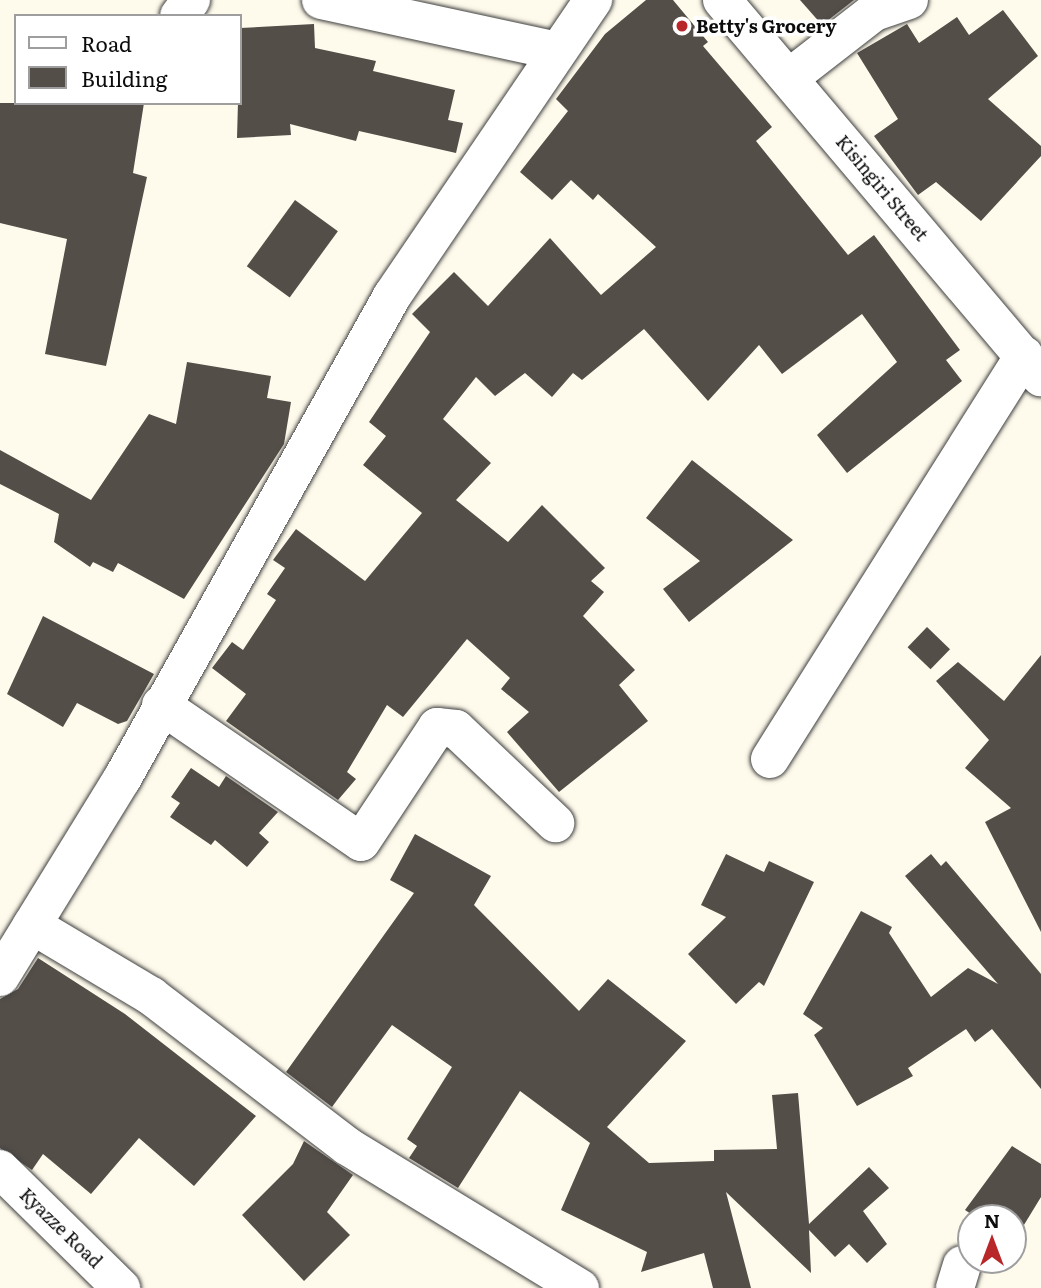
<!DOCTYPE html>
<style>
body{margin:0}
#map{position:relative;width:1041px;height:1288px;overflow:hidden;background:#fffbec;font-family:Literata,serif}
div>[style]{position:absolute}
.building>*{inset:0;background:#544e49;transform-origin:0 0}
.roads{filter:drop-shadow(0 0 2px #3f3f3f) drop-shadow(0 0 2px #3f3f3f)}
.minor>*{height:38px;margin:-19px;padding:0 19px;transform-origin:19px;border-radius:19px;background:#fff}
.dots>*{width:19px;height:19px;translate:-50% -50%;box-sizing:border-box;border:4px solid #fff;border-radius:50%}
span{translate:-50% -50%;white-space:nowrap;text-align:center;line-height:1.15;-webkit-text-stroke:7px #fff;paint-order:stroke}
.poi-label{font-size:18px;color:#0c0c0c;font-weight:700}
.left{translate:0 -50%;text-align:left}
.street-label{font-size:18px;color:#0c0c0c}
.legend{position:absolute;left:14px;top:14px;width:228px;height:91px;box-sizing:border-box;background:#fff;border:2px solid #9e9e9e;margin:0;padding:9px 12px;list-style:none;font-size:21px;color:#0c0c0c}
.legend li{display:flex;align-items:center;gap:14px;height:35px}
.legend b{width:35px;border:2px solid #9e9e9e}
.north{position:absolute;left:957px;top:1204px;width:70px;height:70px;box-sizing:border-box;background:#fff;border:2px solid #9e9e9e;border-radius:50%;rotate:0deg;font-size:19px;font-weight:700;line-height:28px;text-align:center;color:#0c0c0c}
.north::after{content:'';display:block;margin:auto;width:24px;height:32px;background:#b8282a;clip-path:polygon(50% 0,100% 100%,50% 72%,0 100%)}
</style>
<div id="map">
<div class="building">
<div style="clip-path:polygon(646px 0,673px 0,708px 42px,703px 46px,772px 127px,756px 141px,848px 255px,874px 235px,960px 350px,946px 360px,962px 381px,847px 473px,817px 435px,897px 362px,862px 314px,782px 374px,759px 345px,708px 401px,644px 329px,582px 380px,573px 373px,552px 397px,525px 373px,495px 396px,476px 377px,443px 419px,491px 463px,456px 500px,508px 542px,542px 505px,605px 568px,591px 581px,604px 592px,583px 616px,635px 670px,619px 685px,648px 721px,559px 792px,507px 732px,529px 712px,501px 689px,510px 678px,467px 639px,403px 717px,387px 705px,347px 772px,356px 779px,338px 800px,226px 721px,246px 694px,212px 668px,232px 642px,243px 650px,276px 600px,267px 594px,285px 568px,273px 560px,296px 529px,365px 581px,422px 513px,363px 465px,386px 436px,369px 422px,430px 332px,412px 314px,454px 272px,488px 306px,550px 238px,601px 295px,656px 247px,598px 194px,593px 200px,571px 180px,552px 200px,520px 172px,568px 111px,556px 99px,605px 34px)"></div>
<div style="clip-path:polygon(800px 0,854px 0,822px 25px)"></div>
<div style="clip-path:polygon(1003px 10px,1038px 56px,988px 99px,1041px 146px,1041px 156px,981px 221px,936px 182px,918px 195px,874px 136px,898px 119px,857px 53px,907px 24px,919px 43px,957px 17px,969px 35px)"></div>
<div style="clip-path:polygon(314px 24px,315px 48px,376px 61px,373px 71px,455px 90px,448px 120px,463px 123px,456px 153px,359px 131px,356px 141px,290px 124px,291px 135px,237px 138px,240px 28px)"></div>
<div style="clip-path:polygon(0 103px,144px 103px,133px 173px,147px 177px,106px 366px,45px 354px,67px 239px,0 223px)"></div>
<div style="left:295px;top:200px;width:53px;height:82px;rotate:36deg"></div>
<div style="clip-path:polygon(187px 362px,271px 376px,267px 398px,291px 402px,284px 444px,184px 599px,118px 563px,113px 572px,93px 562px,90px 567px,54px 542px,59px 514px,0 484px,0 450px,91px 500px,149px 414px,176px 424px)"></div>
<div style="clip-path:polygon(692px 460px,793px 540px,689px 622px,663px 589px,700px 561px,646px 518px)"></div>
<div style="clip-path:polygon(43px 616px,154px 674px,127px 721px,118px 724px,77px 703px,63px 727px,7px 694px)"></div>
<div style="left:927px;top:627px;width:32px;height:28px;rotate:44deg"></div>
<div style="clip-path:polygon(1041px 655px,1041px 932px,985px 822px,1011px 808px,965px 768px,989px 740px,936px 681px,958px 662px,1004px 701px)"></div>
<div style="clip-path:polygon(191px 768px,219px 787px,226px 776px,278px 812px,259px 833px,269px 842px,247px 867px,215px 840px,211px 845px,170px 817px,180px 803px,171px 797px)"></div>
<div style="clip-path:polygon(415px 834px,491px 876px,474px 905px,579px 1011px,608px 979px,686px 1041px,607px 1127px,649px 1163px,714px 1161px,714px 1150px,777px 1149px,772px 1095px,798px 1093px,809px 1224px,869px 1167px,889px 1188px,863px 1211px,887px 1244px,867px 1263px,849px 1244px,835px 1257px,809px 1230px,811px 1273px,726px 1192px,751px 1288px,713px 1288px,704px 1253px,641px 1272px,647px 1252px,561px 1210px,590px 1143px,520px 1091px,458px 1188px,409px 1158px,417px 1146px,407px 1139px,452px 1067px,392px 1025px,332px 1107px,286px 1072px,414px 893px,390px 880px)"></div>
<div style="clip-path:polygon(726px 854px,764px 872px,769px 861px,814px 882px,764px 986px,759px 982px,736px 1004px,688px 954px,726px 917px,701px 905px)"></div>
<div style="clip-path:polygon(931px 854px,941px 866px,946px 861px,1041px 974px,1041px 1089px,992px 1029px,975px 1042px,966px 1029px,908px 1068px,913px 1076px,857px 1106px,814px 1035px,823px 1028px,803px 1014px,861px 911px,892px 927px,889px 933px,931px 997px,968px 968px,998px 984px,905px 876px)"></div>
<div style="clip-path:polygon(38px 958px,125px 1014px,256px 1116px,194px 1186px,139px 1138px,91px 1194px,43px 1154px,32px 1170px,0 1148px,0 999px,18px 989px)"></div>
<div style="clip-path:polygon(304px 1141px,353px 1175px,327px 1212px,350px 1235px,304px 1281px,242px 1215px,293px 1164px)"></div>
<div style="clip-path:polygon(1012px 1146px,1041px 1164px,1041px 1197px,1013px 1243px,1013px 1218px,971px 1218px,971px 1238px,960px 1231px,971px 1214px,965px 1210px)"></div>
</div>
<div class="roads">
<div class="minor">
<div style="left:321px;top:0;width:241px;rotate:12.2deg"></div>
<div style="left:722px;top:0;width:494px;rotate:49.8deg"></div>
<div style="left:179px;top:16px;width:20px;rotate:-53deg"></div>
<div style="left:789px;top:78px;width:108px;rotate:-37.8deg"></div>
<div style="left:874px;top:12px;width:37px;rotate:-19deg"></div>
<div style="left:161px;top:705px;width:242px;rotate:34.4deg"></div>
<div style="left:361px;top:842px;width:138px;rotate:-56.5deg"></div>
<div style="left:437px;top:727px;width:19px;rotate:6deg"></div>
<div style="left:456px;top:729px;width:137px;rotate:43.5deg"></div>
<div style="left:770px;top:759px;width:477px;rotate:-57.8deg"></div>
<div style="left:32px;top:925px;width:139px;rotate:30.8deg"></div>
<div style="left:151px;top:996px;width:247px;rotate:37.4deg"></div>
<div style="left:347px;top:1146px;width:273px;rotate:31.4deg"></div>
<div style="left:0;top:977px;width:233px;rotate:-58.4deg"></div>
<div style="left:122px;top:779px;width:553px;rotate:-60.79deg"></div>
<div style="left:392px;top:296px;width:358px;rotate:-55.8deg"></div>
<div style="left:0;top:1169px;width:170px;rotate:44.5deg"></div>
<div style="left:955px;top:1288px;width:24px;rotate:-73deg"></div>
</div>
</div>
<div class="dots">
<div style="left:682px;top:26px;background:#b8282a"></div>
</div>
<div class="poi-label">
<span class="left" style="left:696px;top:26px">Betty's Grocery</span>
</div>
<div class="street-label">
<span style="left:882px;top:188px;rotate:50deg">Kisingiri Street</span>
<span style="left:61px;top:1228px;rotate:44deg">Kyazze Road</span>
</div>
<ul class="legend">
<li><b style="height:9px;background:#fff"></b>Road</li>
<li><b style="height:19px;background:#544e49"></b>Building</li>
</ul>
<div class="north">N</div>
</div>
